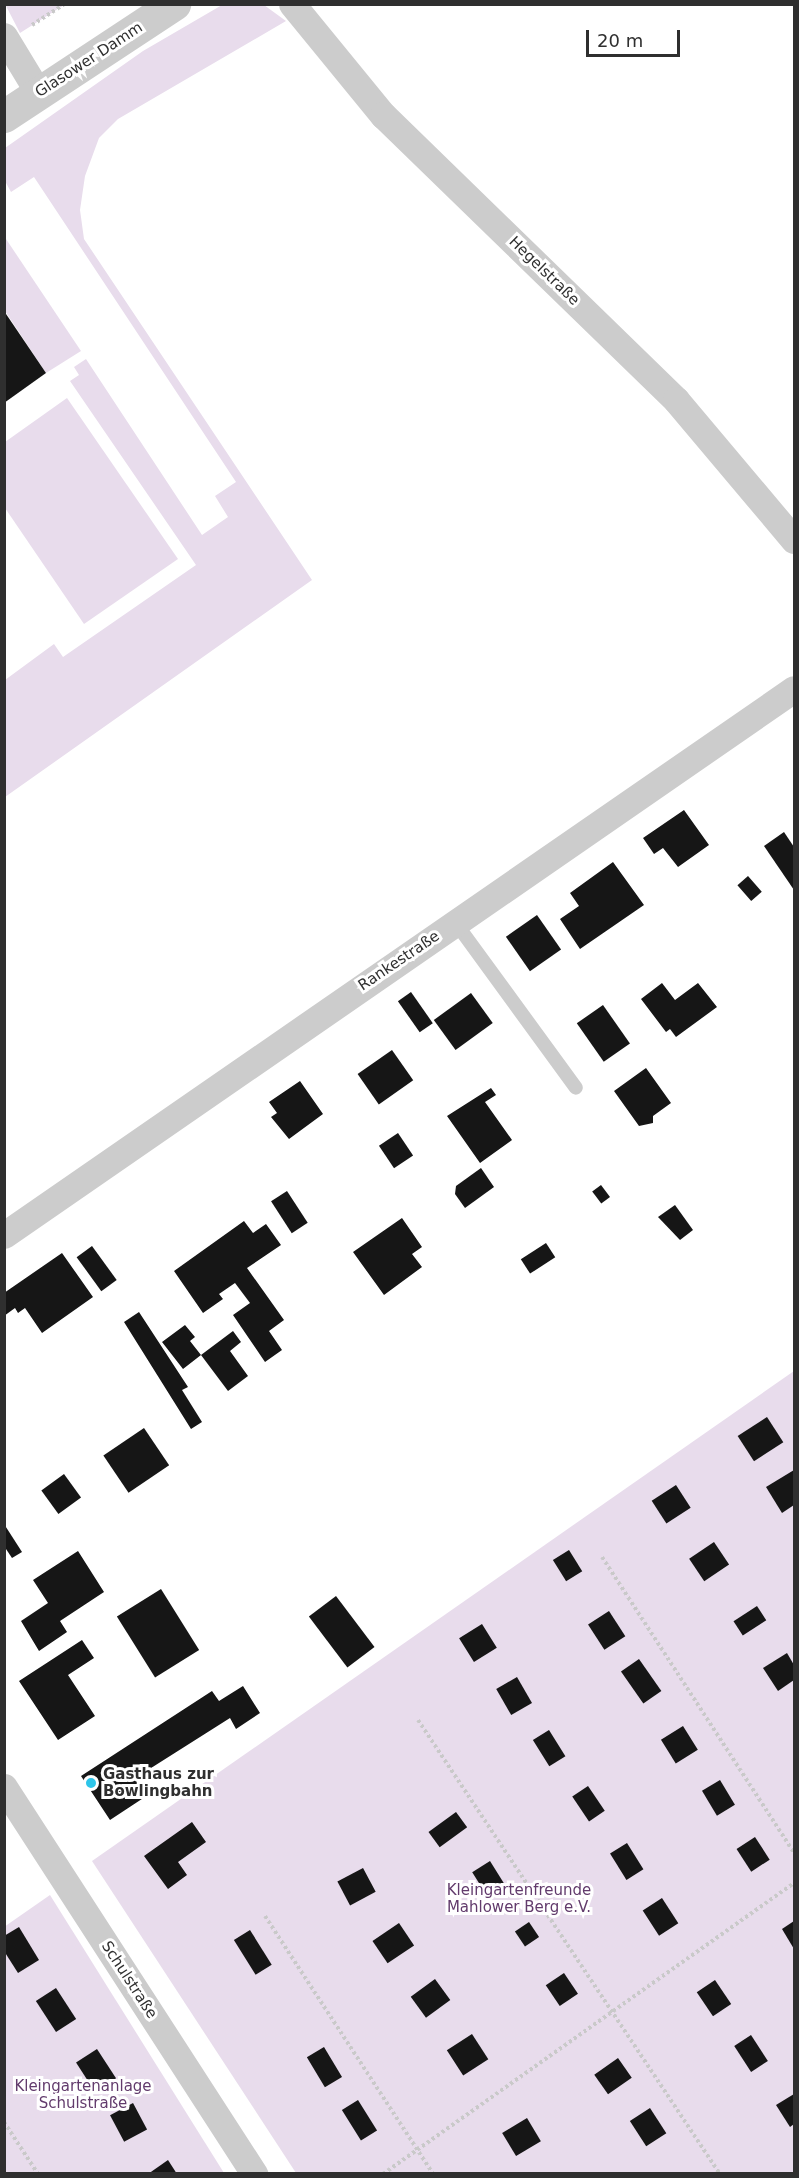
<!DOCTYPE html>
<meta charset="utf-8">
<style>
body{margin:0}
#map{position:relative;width:799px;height:2178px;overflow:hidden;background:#fff;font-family:"DejaVu Sans",sans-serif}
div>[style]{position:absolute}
.green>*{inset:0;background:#e8dcec}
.building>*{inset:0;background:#161616;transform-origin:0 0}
.path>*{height:4px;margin-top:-2px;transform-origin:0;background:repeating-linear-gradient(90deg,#c9c9c9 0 3px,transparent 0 6px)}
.service>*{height:14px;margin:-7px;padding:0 7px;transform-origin:7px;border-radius:7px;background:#ccc}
.minor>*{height:27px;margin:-13.5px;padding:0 13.5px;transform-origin:13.5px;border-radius:13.5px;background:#ccc}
.tertiary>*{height:33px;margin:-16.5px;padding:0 16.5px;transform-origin:16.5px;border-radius:16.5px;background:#ccc}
.dots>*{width:16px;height:16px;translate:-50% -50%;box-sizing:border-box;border:3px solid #fff;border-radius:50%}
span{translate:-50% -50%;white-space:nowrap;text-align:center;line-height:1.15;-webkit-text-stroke:6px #fff;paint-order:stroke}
.street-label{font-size:15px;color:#2f2f2f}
.poi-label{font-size:15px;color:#2f2f2f;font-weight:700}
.left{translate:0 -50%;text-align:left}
.park-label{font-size:15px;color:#623b6c}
.frame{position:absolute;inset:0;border:6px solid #2f2f2f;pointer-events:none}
.scale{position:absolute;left:586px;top:30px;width:94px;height:27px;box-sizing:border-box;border:3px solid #2f2f2f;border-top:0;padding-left:8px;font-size:18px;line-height:21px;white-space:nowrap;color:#2f2f2f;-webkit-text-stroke:4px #fff;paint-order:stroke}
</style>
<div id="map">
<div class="green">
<div style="clip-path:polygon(5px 4px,64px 4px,64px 5px,20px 33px)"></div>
<div style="clip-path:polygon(222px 5px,264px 5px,286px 21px,118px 119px,99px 138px,85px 176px,80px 210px,84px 239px,312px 580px,5px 797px,5px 680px,54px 644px,63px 657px,196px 565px,70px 381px,79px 375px,74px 367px,86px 359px,202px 535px,228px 517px,215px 496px,236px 482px,34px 177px,11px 192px,5px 181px,5px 148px,143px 51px)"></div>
<div style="clip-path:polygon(4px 236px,81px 351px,46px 373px,5px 311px)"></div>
<div style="clip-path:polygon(67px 398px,178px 559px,84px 624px,5px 508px,5px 442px)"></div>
<div style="clip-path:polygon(794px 1371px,794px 2173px,296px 2173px,92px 1861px)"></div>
<div style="clip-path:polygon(50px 1895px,224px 2173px,5px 2173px,4px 1927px)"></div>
</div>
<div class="building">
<div style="clip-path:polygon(4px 311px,46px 373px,4px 403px)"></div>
<div style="clip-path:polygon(684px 810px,709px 845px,678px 867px,663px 848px,654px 854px,643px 838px)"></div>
<div style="clip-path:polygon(784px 832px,794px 847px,794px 890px,764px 846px)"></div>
<div style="clip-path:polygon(613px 862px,644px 905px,580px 949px,560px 919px,579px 906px,570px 893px)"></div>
<div style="left:748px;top:876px;width:21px;height:14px;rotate:49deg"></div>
<div style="left:537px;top:915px;width:42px;height:38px;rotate:55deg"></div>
<div style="clip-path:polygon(662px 983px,675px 1000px,698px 983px,717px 1007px,676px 1037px,670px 1029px,666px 1032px,641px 999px)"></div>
<div style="left:411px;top:992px;width:38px;height:16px;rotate:55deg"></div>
<div style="left:471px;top:993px;width:37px;height:46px;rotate:54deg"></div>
<div style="left:603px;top:1005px;width:47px;height:32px;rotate:55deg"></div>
<div style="left:392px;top:1050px;width:37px;height:42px;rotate:55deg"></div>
<div style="clip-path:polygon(646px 1068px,671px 1103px,653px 1116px,653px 1123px,639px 1126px,614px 1091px)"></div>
<div style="clip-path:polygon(300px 1081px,323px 1114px,289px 1139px,271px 1117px,277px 1113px,269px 1102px)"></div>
<div style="clip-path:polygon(491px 1088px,496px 1095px,485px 1102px,512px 1140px,480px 1163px,447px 1116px)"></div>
<div style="left:398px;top:1133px;width:27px;height:23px;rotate:56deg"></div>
<div style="clip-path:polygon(481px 1168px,494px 1187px,465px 1208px,455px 1194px,456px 1186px)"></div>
<div style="left:601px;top:1185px;width:15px;height:11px;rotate:53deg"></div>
<div style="left:287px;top:1191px;width:38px;height:19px;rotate:57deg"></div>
<div style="clip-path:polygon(675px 1205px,693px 1230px,680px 1240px,658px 1217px)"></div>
<div style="clip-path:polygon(402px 1218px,422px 1247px,412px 1254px,422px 1267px,384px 1295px,353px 1252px)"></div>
<div style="clip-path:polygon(244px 1221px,253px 1233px,266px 1224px,281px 1245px,247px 1268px,284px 1320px,269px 1331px,282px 1350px,265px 1362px,233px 1315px,250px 1303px,235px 1283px,219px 1294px,223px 1299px,203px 1313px,174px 1271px)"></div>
<div style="left:546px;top:1243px;width:17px;height:30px;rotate:57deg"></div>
<div style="left:92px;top:1246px;width:42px;height:19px;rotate:54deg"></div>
<div style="clip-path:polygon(62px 1253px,93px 1297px,42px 1333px,25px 1308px,18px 1313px,15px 1308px,4px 1316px,4px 1293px)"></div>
<div style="clip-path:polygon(139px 1312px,188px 1387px,182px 1390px,202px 1422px,191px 1429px,124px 1322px)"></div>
<div style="clip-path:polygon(185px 1325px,195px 1337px,190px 1341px,201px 1355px,183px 1369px,162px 1342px)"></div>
<div style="clip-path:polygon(233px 1331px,241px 1342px,230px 1351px,248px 1376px,228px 1391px,201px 1355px)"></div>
<div style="left:767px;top:1417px;width:30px;height:35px;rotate:57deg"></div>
<div style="left:144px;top:1428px;width:45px;height:49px;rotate:56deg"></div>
<div style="clip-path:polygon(794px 1470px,794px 1505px,782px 1513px,766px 1487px)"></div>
<div style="left:64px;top:1474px;width:29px;height:28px;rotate:54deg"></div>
<div style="left:676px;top:1485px;width:27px;height:29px;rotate:57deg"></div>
<div style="clip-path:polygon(4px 1524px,22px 1552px,12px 1558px,4px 1546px)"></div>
<div style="left:714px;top:1542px;width:27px;height:30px;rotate:56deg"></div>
<div style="left:569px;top:1550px;width:25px;height:19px;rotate:58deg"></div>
<div style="clip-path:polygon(78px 1551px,104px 1592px,60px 1621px,67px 1632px,39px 1651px,21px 1621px,48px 1603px,33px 1580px)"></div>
<div style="left:161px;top:1589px;width:72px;height:52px;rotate:58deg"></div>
<div style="left:336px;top:1596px;width:64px;height:34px;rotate:53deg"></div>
<div style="left:757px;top:1606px;width:17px;height:28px;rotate:57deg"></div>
<div style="left:609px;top:1611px;width:30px;height:25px;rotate:57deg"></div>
<div style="left:482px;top:1624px;width:28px;height:27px;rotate:58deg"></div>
<div style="clip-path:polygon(82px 1640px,94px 1658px,68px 1675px,95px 1716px,58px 1740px,19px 1681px)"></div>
<div style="clip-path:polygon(787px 1653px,794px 1665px,794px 1680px,778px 1691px,763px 1668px)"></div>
<div style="left:639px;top:1659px;width:39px;height:22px;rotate:55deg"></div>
<div style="left:517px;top:1677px;width:30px;height:24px;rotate:60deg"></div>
<div style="clip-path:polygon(243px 1686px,260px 1713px,236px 1729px,230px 1718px,140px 1775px,151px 1793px,110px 1820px,81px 1776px,212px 1691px,219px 1701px)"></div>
<div style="left:683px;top:1726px;width:28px;height:26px;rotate:58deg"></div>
<div style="left:549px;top:1730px;width:31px;height:19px;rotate:58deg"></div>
<div style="left:720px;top:1780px;width:29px;height:21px;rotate:59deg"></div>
<div style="left:588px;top:1786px;width:30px;height:19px;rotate:56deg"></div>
<div style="left:456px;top:1812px;width:19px;height:34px;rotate:54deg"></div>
<div style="clip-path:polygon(192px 1822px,206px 1842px,178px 1862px,187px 1875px,168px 1889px,144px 1856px)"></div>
<div style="left:755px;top:1837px;width:27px;height:22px;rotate:57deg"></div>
<div style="left:627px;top:1843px;width:31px;height:20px;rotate:58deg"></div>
<div style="left:490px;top:1861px;width:28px;height:21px;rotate:58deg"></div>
<div style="left:363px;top:1868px;width:27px;height:29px;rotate:62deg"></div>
<div style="left:662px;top:1898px;width:30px;height:23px;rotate:57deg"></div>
<div style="clip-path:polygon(794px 1921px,794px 1949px,782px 1929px)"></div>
<div style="left:529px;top:1922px;width:18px;height:17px;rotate:56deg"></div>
<div style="left:399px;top:1923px;width:27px;height:32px;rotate:56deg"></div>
<div style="clip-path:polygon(19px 1927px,39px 1960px,18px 1973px,4px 1951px,4px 1936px)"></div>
<div style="left:250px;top:1930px;width:41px;height:19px;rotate:58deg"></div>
<div style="left:564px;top:1973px;width:25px;height:22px;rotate:56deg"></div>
<div style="left:435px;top:1979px;width:26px;height:30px;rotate:54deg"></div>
<div style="left:715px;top:1980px;width:29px;height:22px;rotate:56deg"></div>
<div style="left:56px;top:1988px;width:37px;height:24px;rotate:57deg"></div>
<div style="left:472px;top:2034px;width:30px;height:30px;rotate:57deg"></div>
<div style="left:751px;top:2035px;width:31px;height:20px;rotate:57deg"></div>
<div style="left:324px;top:2047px;width:35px;height:20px;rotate:59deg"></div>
<div style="left:97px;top:2049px;width:35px;height:25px;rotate:57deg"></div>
<div style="left:618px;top:2058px;width:24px;height:29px;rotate:55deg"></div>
<div style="clip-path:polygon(794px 2094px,794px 2124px,790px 2127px,776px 2105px)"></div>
<div style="left:358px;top:2100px;width:36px;height:19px;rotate:58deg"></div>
<div style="left:133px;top:2103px;width:30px;height:26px;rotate:62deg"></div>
<div style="left:650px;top:2108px;width:30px;height:24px;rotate:57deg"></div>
<div style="left:527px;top:2118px;width:27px;height:29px;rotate:59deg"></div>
<div style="clip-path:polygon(168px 2160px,177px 2174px,148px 2174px)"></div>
</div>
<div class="path">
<div style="left:32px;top:25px;width:38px;rotate:-33deg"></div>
<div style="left:602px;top:1557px;width:353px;rotate:57deg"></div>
<div style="left:418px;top:1720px;width:545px;rotate:56.37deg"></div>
<div style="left:265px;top:1916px;width:308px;rotate:56.9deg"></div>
<div style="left:4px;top:2122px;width:62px;rotate:56.8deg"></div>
<div style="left:383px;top:2174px;width:504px;rotate:-35.3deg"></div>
</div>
<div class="service">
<div style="left:455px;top:922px;width:205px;rotate:53.9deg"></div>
</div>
<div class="minor">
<div style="left:292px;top:4px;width:144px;rotate:50.7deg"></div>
<div style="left:383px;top:115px;width:409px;rotate:44.2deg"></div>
<div style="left:676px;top:400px;width:183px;rotate:49.9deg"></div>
<div style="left:4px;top:36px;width:66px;rotate:58.7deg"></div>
<div style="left:4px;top:1235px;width:960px;rotate:-34.65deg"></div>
<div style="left:4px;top:1787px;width:461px;rotate:57.1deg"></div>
</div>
<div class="tertiary">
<div style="left:4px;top:116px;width:204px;rotate:-33.4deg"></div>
</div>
<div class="dots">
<div style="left:91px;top:1783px;background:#2dc5e9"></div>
</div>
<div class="street-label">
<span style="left:89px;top:60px;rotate:-33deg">Glasower Damm</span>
<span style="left:544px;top:271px;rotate:44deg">Hegelstraße</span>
<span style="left:399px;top:961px;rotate:-34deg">Rankestraße</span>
<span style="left:129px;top:1980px;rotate:57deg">Schulstraße</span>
</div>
<div class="poi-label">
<span class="left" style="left:103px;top:1783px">Gasthaus zur<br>Bowlingbahn</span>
</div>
<div class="park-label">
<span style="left:519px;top:1899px">Kleingartenfreunde<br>Mahlower Berg e.V.</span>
<span style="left:83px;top:2095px">Kleingartenanlage<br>Schulstraße</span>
</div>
<div class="frame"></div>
<div class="scale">20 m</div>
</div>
